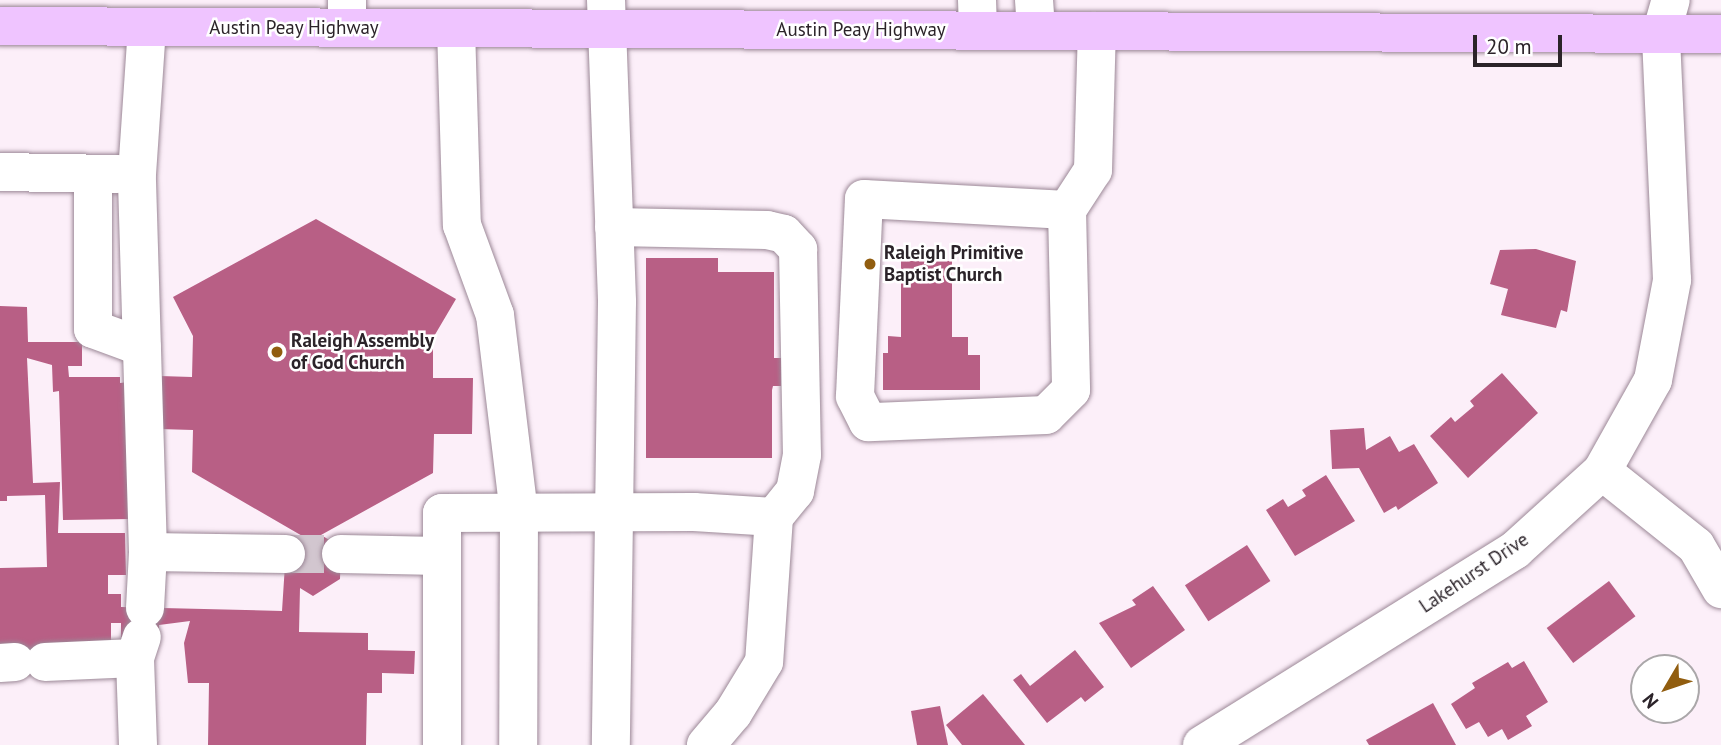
<!DOCTYPE html>
<style>
body{margin:0}
#map{position:relative;width:1721px;height:745px;overflow:hidden;background:#fceff9;font-family:"PT Sans",sans-serif}
div>[style]{position:absolute}
.building>*{inset:0;background:#b85f85;transform-origin:0 0}
.minor-tunnel>*{height:38px;margin-top:-19px;transform-origin:0;background:repeating-linear-gradient(90deg,#d2c6cf 0 38px,transparent 0 57px)}
.roads{filter:drop-shadow(0 0 2px #9c8897) drop-shadow(0 0 2px #9c8897)}
.minor>*{height:38px;margin:-19px;padding:0 19px;transform-origin:19px;border-radius:19px;background:#fff}
.major>*{height:38px;margin:-19px;padding:0 19px;transform-origin:19px;border-radius:19px;background:#efc4ff}
.dots>*{width:19px;height:19px;translate:-50% -50%;box-sizing:border-box;border:4px solid #fff;border-radius:50%}
span{translate:-50% -50%;white-space:nowrap;text-align:center;line-height:1.15;-webkit-text-stroke:5px #fff;paint-order:stroke}
.street-label{font-size:19px;color:#2b2329}
.poi-label{font-size:19px;color:#2b2329;font-weight:700}
.left{translate:0 -50%;text-align:left}
.north{position:absolute;left:1630px;top:654px;width:70px;height:70px;box-sizing:border-box;background:#fff;border:2px solid #aaa7a9;border-radius:50%;rotate:231deg;font-size:19px;font-weight:700;line-height:28px;text-align:center;color:#2b2329}
.north::after{content:'';display:block;margin:auto;width:24px;height:32px;background:#915d0f;clip-path:polygon(50% 0,100% 100%,50% 72%,0 100%)}
.scale{position:absolute;left:1473px;top:35px;width:89px;height:32px;box-sizing:border-box;border:4px solid #2b2329;border-top:0;padding-left:9px;font-size:21px;line-height:24px;white-space:nowrap;color:#2b2329;-webkit-text-stroke:5px #fff;paint-order:stroke}
</style>
<div id="map">
<div class="building">
<div style="clip-path:polygon(316px 219px,456px 299px,433px 338px,433px 378px,473px 378px,472px 434px,434px 434px,433px 473px,321px 535px,341px 547px,340px 579px,313px 596px,300px 588px,299px 632px,368px 633px,368px 650px,415px 651px,414px 674px,382px 673px,382px 693px,367px 693px,366px 745px,208px 745px,209px 683px,188px 683px,184px 643px,190px 621px,159px 625px,159px 637px,121px 637px,121px 623px,111px 623px,111px 649px,45px 671px,0 652px,0 568px,47px 567px,45px 495px,7px 496px,7px 501px,0 501px,0 306px,27px 307px,28px 342px,82px 342px,82px 366px,68px 366px,69px 377px,120px 377px,120px 383px,128px 382px,131px 519px,63px 520px,59px 391px,53px 392px,52px 365px,27px 358px,33px 483px,60px 482px,58px 533px,125px 533px,126px 575px,108px 575px,108px 594px,121px 594px,121px 607px,282px 611px,286px 549px,304px 537px,192px 472px,193px 430px,159px 429px,160px 376px,192px 377px,193px 336px,173px 297px)"></div>
<div style="clip-path:polygon(1536px 249px,1576px 261px,1567px 312px,1561px 310px,1556px 328px,1501px 315px,1508px 289px,1490px 284px,1500px 250px)"></div>
<div style="clip-path:polygon(646px 258px,718px 258px,718px 272px,774px 272px,774px 358px,781px 358px,781px 386px,773px 386px,772px 390px,772px 458px,646px 458px)"></div>
<div style="clip-path:polygon(901px 261px,952px 261px,952px 337px,968px 337px,968px 355px,980px 355px,980px 390px,883px 390px,883px 353px,888px 353px,888px 336px,901px 337px)"></div>
<div style="clip-path:polygon(1502px 373px,1538px 413px,1468px 478px,1430px 436px,1451px 417px,1455px 422px,1474px 406px,1470px 401px)"></div>
<div style="clip-path:polygon(1364px 428px,1366px 450px,1390px 436px,1399px 452px,1414px 444px,1438px 483px,1398px 510px,1396px 506px,1384px 513px,1359px 468px,1332px 469px,1330px 430px)"></div>
<div style="clip-path:polygon(1326px 475px,1355px 521px,1295px 556px,1266px 510px,1283px 499px,1288px 507px,1306px 496px,1302px 490px)"></div>
<div style="left:1247px;top:545px;width:43px;height:74px;rotate:57deg"></div>
<div style="left:1609px;top:581px;width:44px;height:78px;rotate:53deg"></div>
<div style="clip-path:polygon(1153px 586px,1185px 630px,1131px 668px,1099px 623px,1136px 605px,1132px 600px)"></div>
<div style="clip-path:polygon(1075px 650px,1104px 687px,1085px 702px,1081px 697px,1047px 723px,1013px 680px,1021px 674px,1030px 686px)"></div>
<div style="clip-path:polygon(1524px 661px,1548px 702px,1526px 716px,1532px 726px,1508px 740px,1502px 729px,1488px 737px,1479px 722px,1466px 729px,1451px 704px,1475px 688px,1472px 683px,1508px 662px,1512px 668px)"></div>
<div style="clip-path:polygon(983px 694px,1025px 745px,962px 745px,946px 725px)"></div>
<div style="clip-path:polygon(1433px 703px,1456px 745px,1369px 745px,1366px 740px)"></div>
<div style="clip-path:polygon(940px 706px,948px 745px,917px 745px,911px 711px)"></div>
</div>
<div class="minor-tunnel">
<div style="left:286px;top:554px;width:55px"></div>
</div>
<div class="roads">
<div class="minor">
<div style="left:606px;top:0;width:302px;rotate:87.9deg"></div>
<div style="left:617px;top:302px;width:443px;rotate:90.8deg"></div>
<div style="left:977px;top:0;width:31px;rotate:88deg"></div>
<div style="left:1034px;top:0;width:31px;rotate:86deg"></div>
<div style="left:347px;top:28px;width:28px;rotate:-90deg"></div>
<div style="left:456px;top:28px;width:197px;rotate:88.3deg"></div>
<div style="left:462px;top:225px;width:96px;rotate:69.9deg"></div>
<div style="left:495px;top:315px;width:200px;rotate:83.1deg"></div>
<div style="left:519px;top:514px;width:231px;rotate:90.2deg"></div>
<div style="left:0;top:172px;width:118px;rotate:1deg"></div>
<div style="left:93px;top:174px;width:155px;rotate:90deg"></div>
<div style="left:93px;top:329px;width:52px;rotate:20.2deg"></div>
<div style="left:1067px;top:210px;width:180px;rotate:88.7deg"></div>
<div style="left:1071px;top:390px;width:35px;rotate:135deg"></div>
<div style="left:1046px;top:415px;width:178px;rotate:177.7deg"></div>
<div style="left:868px;top:422px;width:29px;rotate:-117deg"></div>
<div style="left:855px;top:396px;width:197px;rotate:-87.4deg"></div>
<div style="left:864px;top:199px;width:203px;rotate:3.1deg"></div>
<div style="left:1067px;top:210px;width:48px;rotate:-57deg"></div>
<div style="left:1093px;top:170px;width:139px;rotate:-88.4deg"></div>
<div style="left:614px;top:227px;width:153px;rotate:1.1deg"></div>
<div style="left:767px;top:230px;width:17px;rotate:13deg"></div>
<div style="left:784px;top:234px;width:21px;rotate:47deg"></div>
<div style="left:798px;top:249px;width:206px;rotate:88.9deg"></div>
<div style="left:802px;top:455px;width:37px;rotate:101deg"></div>
<div style="left:795px;top:491px;width:33px;rotate:129deg"></div>
<div style="left:1602px;top:471px;width:120px;rotate:38.6deg"></div>
<div style="left:1696px;top:546px;width:50px;rotate:59.8deg"></div>
<div style="left:148px;top:552px;width:138px;rotate:0.8deg"></div>
<div style="left:341px;top:554px;width:99px;rotate:1.2deg"></div>
<div style="left:145px;top:608px;width:56px;rotate:-86.9deg"></div>
<div style="left:148px;top:552px;width:378px;rotate:-91.7deg"></div>
<div style="left:137px;top:174px;width:147px;rotate:-86.1deg"></div>
<div style="left:45px;top:662px;width:90px;rotate:-2.5deg"></div>
<div style="left:0;top:663px;width:15px;rotate:-4deg"></div>
<div style="left:138px;top:745px;width:87px;rotate:-92deg"></div>
<div style="left:135px;top:658px;width:22px;rotate:-72deg"></div>
<div style="left:442px;top:745px;width:232px;rotate:-90deg"></div>
<div style="left:442px;top:513px;width:252px;rotate:-0.2deg"></div>
<div style="left:694px;top:512px;width:80px;rotate:3.6deg"></div>
<div style="left:774px;top:517px;width:145px;rotate:93.9deg"></div>
<div style="left:764px;top:662px;width:60px;rotate:121.3deg"></div>
<div style="left:733px;top:713px;width:42px;rotate:130.2deg"></div>
<div style="left:1202px;top:745px;width:369px;rotate:-31.9deg"></div>
<div style="left:1515px;top:550px;width:118px;rotate:-42.2deg"></div>
<div style="left:1602px;top:471px;width:104px;rotate:-60.7deg"></div>
<div style="left:1653px;top:380px;width:102px;rotate:-79.2deg"></div>
<div style="left:1672px;top:280px;width:246px;rotate:-92.6deg"></div>
<div style="left:1661px;top:34px;width:35px;rotate:-74deg"></div>
</div>
<div class="major">
<div style="left:0;top:26px;width:1721px;rotate:0.27deg"></div>
</div>
</div>
<div class="dots">
<div style="left:870px;top:264px;background:#915d0f"></div>
<div style="left:277px;top:352px;background:#915d0f"></div>
</div>
<div class="street-label">
<span style="left:294px;top:28px">Austin Peay Highway</span>
<span style="left:861px;top:30px">Austin Peay Highway</span>
<span style="left:1474px;top:573px;rotate:-34deg">Lakehurst Drive</span>
</div>
<div class="poi-label">
<span class="left" style="left:884px;top:264px">Raleigh Primitive<br>Baptist Church</span>
<span class="left" style="left:291px;top:352px">Raleigh Assembly<br>of God Church</span>
</div>
<div class="north">N</div>
<div class="scale">20 m</div>
</div>
